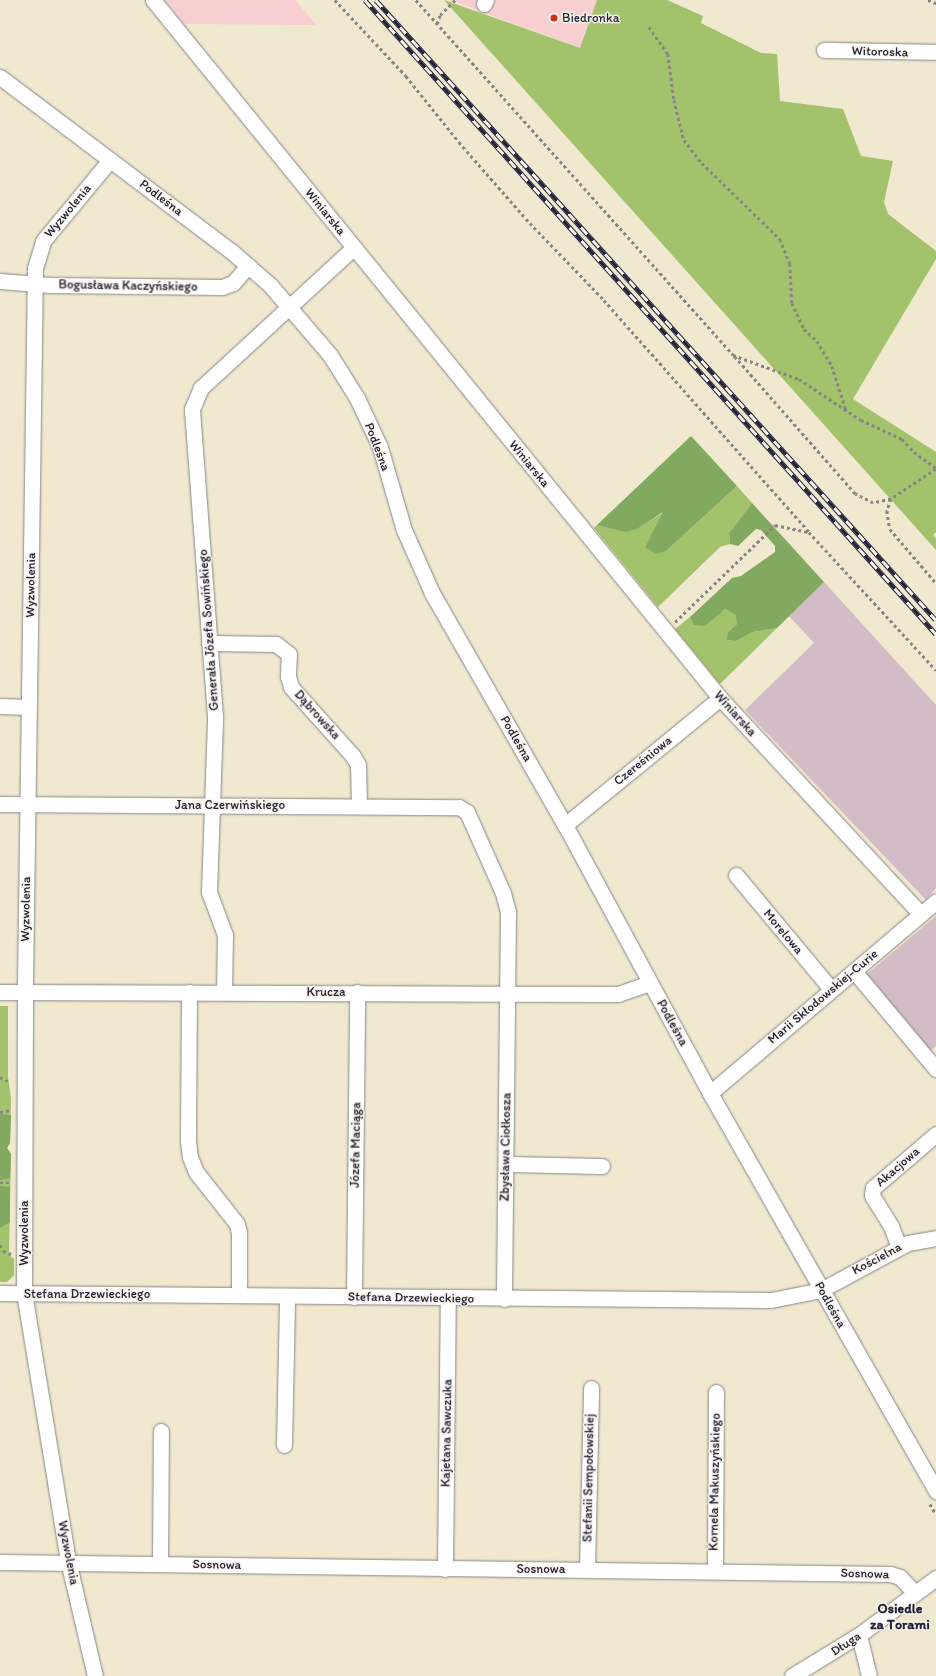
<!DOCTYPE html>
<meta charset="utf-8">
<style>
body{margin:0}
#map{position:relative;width:936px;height:1676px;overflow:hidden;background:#f0e8cf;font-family:Itim,sans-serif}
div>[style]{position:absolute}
.built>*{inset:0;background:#f7cfd1}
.industrial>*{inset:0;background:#d2bdc6}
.green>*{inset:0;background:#a2c36c}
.forest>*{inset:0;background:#81a960}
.path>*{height:2.5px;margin-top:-1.25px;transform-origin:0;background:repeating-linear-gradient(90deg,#898585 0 3px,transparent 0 6px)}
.roads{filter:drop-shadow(0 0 1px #898585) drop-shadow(0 0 1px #898585)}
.minor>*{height:15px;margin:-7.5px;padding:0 7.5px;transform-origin:7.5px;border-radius:7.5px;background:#fff}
.rail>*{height:4.5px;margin-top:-2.25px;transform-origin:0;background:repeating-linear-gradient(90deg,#f7f3e8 0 9px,#22223b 0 18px);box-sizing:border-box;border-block:1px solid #22223b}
.dots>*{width:11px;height:11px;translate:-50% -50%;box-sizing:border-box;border:2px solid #f7f3e8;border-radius:50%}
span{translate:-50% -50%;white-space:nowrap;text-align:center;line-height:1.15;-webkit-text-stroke:3px #f7f3e8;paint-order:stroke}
.poi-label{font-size:13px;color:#22223b}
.left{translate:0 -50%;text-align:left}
.street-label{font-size:13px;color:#22223b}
.neighbourhood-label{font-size:14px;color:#22223b;font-weight:700}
</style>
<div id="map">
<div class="built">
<div style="clip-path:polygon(165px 0,295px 0,316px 25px,184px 24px)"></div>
<div style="clip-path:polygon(450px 0,597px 0,580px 48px)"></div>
</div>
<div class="industrial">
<div style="clip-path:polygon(824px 582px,936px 705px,936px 888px,926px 900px,745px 710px,814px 643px,789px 616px)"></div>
<div style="clip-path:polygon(936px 916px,936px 1046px,930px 1051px,866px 975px)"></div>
</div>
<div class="green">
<div style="clip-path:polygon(444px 0,580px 48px,597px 0,667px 0,703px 16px,701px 23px,761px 53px,777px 54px,780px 101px,843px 109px,861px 156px,893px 161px,884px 202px,888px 214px,936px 251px,936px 259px,853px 399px,936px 452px,936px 532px,933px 535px,936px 538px,936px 550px)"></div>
<div style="clip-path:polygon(737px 486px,752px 503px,729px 533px,730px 544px,720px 547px,658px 607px,594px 528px,597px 525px,639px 528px,664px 512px,645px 547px,666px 551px)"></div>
<div style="clip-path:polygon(725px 609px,737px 615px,737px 624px,728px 632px,726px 640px,736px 641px,753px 632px,777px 628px,720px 684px,675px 629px,690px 617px,695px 625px)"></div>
<div style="clip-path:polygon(0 1006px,8px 1006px,8px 1077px,11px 1098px,10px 1143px,7px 1148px,11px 1154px,9px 1255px,14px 1259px,14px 1275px,7px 1282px,0 1282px)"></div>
</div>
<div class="forest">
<div style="clip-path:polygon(691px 436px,737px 486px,666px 551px,656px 554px,645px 547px,663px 512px,639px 528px,626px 532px,597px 525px)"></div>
<div style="clip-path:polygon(752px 503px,824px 582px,777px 628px,753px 632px,736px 641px,726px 640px,728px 632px,737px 624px,736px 615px,725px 609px,705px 626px,694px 625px,690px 617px,732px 578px,741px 576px,775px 552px,775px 546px,761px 530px,756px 529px,738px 546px,730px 544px,729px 533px)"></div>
<div style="clip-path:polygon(0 1114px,11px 1115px,10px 1143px,7px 1148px,11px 1154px,10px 1178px,0 1180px)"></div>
<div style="clip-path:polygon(0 1186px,10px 1187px,10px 1222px,0 1228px)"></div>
</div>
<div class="path">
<div style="left:335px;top:0;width:104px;rotate:46.9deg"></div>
<div style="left:406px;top:76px;width:85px;rotate:51.2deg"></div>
<div style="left:459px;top:142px;width:108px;rotate:48.8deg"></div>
<div style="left:530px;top:223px;width:107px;rotate:46.1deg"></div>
<div style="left:604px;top:300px;width:310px;rotate:48.5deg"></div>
<div style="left:809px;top:532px;width:188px;rotate:47.4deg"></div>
<div style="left:416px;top:0;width:476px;rotate:48.2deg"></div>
<div style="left:928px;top:0;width:9px;rotate:21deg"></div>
<div style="left:437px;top:24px;width:9px;rotate:-72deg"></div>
<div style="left:440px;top:15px;width:21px;rotate:-45deg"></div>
<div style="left:649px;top:27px;width:33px;rotate:55deg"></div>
<div style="left:668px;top:54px;width:46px;rotate:82.6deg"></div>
<div style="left:674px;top:100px;width:41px;rotate:76deg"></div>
<div style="left:684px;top:140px;width:29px;rotate:52deg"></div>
<div style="left:702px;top:163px;width:109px;rotate:44.3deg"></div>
<div style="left:780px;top:239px;width:27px;rotate:68deg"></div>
<div style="left:790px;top:264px;width:39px;rotate:87deg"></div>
<div style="left:792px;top:303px;width:29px;rotate:65deg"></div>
<div style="left:804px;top:329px;width:18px;rotate:43deg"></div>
<div style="left:817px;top:341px;width:29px;rotate:59deg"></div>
<div style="left:832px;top:366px;width:46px;rotate:72.3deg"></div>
<div style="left:936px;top:469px;width:54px;rotate:146.3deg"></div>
<div style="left:891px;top:499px;width:13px;rotate:108deg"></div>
<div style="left:887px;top:511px;width:18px;rotate:81deg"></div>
<div style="left:890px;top:529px;width:71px;rotate:49.6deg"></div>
<div style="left:891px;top:499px;width:18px;rotate:167deg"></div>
<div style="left:873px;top:503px;width:20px;rotate:-153deg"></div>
<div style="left:855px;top:494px;width:185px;rotate:-131.3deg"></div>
<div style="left:733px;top:355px;width:70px;rotate:20deg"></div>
<div style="left:799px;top:379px;width:74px;rotate:33.5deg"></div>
<div style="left:861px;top:420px;width:45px;rotate:24.9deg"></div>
<div style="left:902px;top:439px;width:18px;rotate:47deg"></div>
<div style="left:914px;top:452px;width:27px;rotate:36deg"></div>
<div style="left:675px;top:622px;width:139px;rotate:-44.1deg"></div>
<div style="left:775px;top:525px;width:34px;rotate:12deg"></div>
<div style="left:0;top:1077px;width:11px;rotate:27deg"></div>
<div style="left:0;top:1112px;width:11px;rotate:-10deg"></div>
<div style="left:0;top:1183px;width:11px"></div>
<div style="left:0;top:1245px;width:7px;rotate:63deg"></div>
<div style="left:3px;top:1251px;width:9px;rotate:21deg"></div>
<div style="left:930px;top:1504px;width:12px;rotate:59deg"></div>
</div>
<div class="roads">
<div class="minor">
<div style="left:153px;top:0;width:899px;rotate:50.91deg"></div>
<div style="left:720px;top:698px;width:295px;rotate:47.1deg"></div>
<div style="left:484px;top:4px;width:4px;rotate:-63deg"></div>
<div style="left:824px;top:50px;width:112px;rotate:1deg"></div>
<div style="left:0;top:77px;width:289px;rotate:37deg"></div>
<div style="left:231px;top:251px;width:52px;rotate:41.1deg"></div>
<div style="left:270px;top:285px;width:92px;rotate:49.4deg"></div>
<div style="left:330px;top:355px;width:51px;rotate:57.9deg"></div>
<div style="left:357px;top:398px;width:54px;rotate:64.9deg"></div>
<div style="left:380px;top:447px;width:86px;rotate:73.9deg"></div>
<div style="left:404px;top:530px;width:69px;rotate:66deg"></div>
<div style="left:432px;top:593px;width:267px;rotate:60.2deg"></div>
<div style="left:565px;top:825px;width:305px;rotate:61.6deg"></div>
<div style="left:710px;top:1093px;width:458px;rotate:60.4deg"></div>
<div style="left:0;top:281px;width:50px;rotate:4.6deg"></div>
<div style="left:50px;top:285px;width:172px;rotate:0.7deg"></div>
<div style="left:222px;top:287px;width:12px;rotate:-20deg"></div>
<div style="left:233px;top:283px;width:23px;rotate:-49deg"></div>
<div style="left:209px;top:643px;width:67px;rotate:0.9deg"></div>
<div style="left:276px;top:644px;width:16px;rotate:38deg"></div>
<div style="left:289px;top:654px;width:22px;rotate:93deg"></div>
<div style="left:288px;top:676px;width:11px;rotate:75deg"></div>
<div style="left:291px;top:687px;width:93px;rotate:48.1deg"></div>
<div style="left:353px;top:756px;width:10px;rotate:61deg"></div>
<div style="left:358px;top:765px;width:41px;rotate:88.6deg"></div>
<div style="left:0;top:706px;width:28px;rotate:2deg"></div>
<div style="left:0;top:804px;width:459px;rotate:0.4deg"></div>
<div style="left:459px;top:807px;width:9px;rotate:32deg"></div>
<div style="left:467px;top:812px;width:89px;rotate:66deg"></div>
<div style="left:503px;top:893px;width:20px;rotate:75deg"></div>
<div style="left:508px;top:912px;width:387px;rotate:90.6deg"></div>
<div style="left:565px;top:825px;width:200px;rotate:-39.3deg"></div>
<div style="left:736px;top:875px;width:148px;rotate:50.2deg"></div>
<div style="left:854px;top:971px;width:128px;rotate:50.1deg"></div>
<div style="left:0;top:992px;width:618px;rotate:0.19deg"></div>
<div style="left:618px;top:994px;width:34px;rotate:-19deg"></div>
<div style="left:189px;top:992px;width:149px;rotate:90.4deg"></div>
<div style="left:188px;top:1141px;width:16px;rotate:83deg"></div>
<div style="left:190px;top:1157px;width:16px;rotate:68deg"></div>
<div style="left:196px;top:1172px;width:66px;rotate:51.7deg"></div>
<div style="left:237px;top:1224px;width:9px;rotate:77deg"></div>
<div style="left:239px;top:1233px;width:62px;rotate:90deg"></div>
<div style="left:224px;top:992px;width:57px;rotate:-89deg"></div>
<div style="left:225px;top:935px;width:46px;rotate:-110.4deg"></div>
<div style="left:209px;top:892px;width:176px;rotate:-88deg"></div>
<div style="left:215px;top:716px;width:308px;rotate:-94.3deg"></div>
<div style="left:192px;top:409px;width:23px;rotate:-67deg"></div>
<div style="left:201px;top:388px;width:207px;rotate:-42.6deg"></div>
<div style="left:710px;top:1093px;width:297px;rotate:-40.3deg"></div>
<div style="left:506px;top:1164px;width:96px;rotate:1.2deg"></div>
<div style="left:899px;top:1247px;width:22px;rotate:-111deg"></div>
<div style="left:891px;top:1226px;width:36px;rotate:-122deg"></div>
<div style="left:872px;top:1195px;width:7px;rotate:-82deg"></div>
<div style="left:873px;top:1188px;width:83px;rotate:-40.6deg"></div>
<div style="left:0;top:1293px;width:771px;rotate:0.52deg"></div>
<div style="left:771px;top:1300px;width:51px;rotate:-11.3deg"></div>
<div style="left:821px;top:1290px;width:99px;rotate:-28.4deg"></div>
<div style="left:908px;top:1243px;width:28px;rotate:-10deg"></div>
<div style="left:354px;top:1297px;width:305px;rotate:-89.4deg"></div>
<div style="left:284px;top:1445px;width:148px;rotate:-88.8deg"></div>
<div style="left:0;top:1562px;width:890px;rotate:0.77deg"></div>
<div style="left:890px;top:1574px;width:10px;rotate:17deg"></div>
<div style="left:900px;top:1577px;width:22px;rotate:47deg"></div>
<div style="left:160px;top:1564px;width:133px;rotate:-89.6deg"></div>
<div style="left:445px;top:1569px;width:271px;rotate:-89.4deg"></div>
<div style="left:587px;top:1569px;width:181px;rotate:-88.7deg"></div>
<div style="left:715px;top:1571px;width:179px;rotate:-89.7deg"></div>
<div style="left:859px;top:1635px;width:42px;rotate:76.3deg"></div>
<div style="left:95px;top:1676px;width:118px;rotate:-103.2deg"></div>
<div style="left:68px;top:1561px;width:272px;rotate:-99.3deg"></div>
<div style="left:24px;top:1293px;width:309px;rotate:-89.8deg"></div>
<div style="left:25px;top:984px;width:716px;rotate:-89.2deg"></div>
<div style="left:35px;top:268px;width:28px;rotate:-73deg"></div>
<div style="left:43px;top:241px;width:105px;rotate:-50.4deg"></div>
<div style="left:792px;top:1676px;width:79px;rotate:-31.5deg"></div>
<div style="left:859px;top:1635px;width:96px;rotate:-36.5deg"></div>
</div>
</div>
<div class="rail">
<div style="left:365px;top:0;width:853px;rotate:47.99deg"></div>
<div style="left:376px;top:0;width:835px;rotate:47.91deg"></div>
</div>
<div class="dots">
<div style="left:554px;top:18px;background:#c8321e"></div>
</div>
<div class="poi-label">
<span class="left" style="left:562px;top:18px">Biedronka</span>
</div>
<div class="street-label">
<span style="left:880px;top:52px;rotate:2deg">Witoroska</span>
<span style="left:161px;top:198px;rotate:37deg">Podleśna</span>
<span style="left:68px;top:211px;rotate:-50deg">Wyzwolenia</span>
<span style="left:325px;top:212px;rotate:51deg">Winiarska</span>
<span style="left:128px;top:286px;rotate:1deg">Bogusława Kaczyńskiego</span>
<span style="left:377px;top:447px;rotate:69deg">Podleśna</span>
<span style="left:529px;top:464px;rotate:51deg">Winiarska</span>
<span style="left:31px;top:585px;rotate:-89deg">Wyzwolenia</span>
<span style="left:209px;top:630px;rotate:-94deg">Generała Józefa Sowińskiego</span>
<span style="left:735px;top:714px;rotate:48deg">Winiarska</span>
<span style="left:317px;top:715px;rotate:48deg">Dąbrowska</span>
<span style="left:516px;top:739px;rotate:60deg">Podleśna</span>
<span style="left:643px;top:761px;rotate:-39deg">Czereśniowa</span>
<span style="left:230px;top:805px">Jana Czerwińskiego</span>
<span style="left:26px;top:909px;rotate:-89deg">Wyzwolenia</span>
<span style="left:783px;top:932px;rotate:50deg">Morelowa</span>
<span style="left:326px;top:992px">Krucza</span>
<span style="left:823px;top:997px;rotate:-40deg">Marii Skłodowskiej-Curie</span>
<span style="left:672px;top:1023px;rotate:61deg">Podleśna</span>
<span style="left:356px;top:1145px;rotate:-89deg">Józefa Maciąga</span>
<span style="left:506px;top:1147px;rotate:-89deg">Zbysława Ciołkosza</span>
<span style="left:898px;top:1167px;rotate:-41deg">Akacjowa</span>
<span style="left:24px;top:1233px;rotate:-90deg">Wyzwolenia</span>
<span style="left:877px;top:1259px;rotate:-28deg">Kościelna</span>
<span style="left:87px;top:1294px">Stefana Drzewieckiego</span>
<span style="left:411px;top:1298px;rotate:1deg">Stefana Drzewieckiego</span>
<span style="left:830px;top:1305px;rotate:61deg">Podleśna</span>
<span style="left:447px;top:1433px;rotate:-89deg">Kajetana Sawczuka</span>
<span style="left:589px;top:1478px;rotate:-89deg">Stefanii Sempołowskiej</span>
<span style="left:715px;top:1482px;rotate:-89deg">Kornela Makuszyńskiego</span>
<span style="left:68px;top:1553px;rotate:79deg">Wyzwolenia</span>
<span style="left:217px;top:1565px;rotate:1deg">Sosnowa</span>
<span style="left:541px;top:1569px">Sosnowa</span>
<span style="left:865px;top:1574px;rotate:2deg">Sosnowa</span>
<span style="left:846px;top:1644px;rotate:-34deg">Długa</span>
</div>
<div class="neighbourhood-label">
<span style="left:900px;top:1617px">Osiedle<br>za Torami</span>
</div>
</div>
